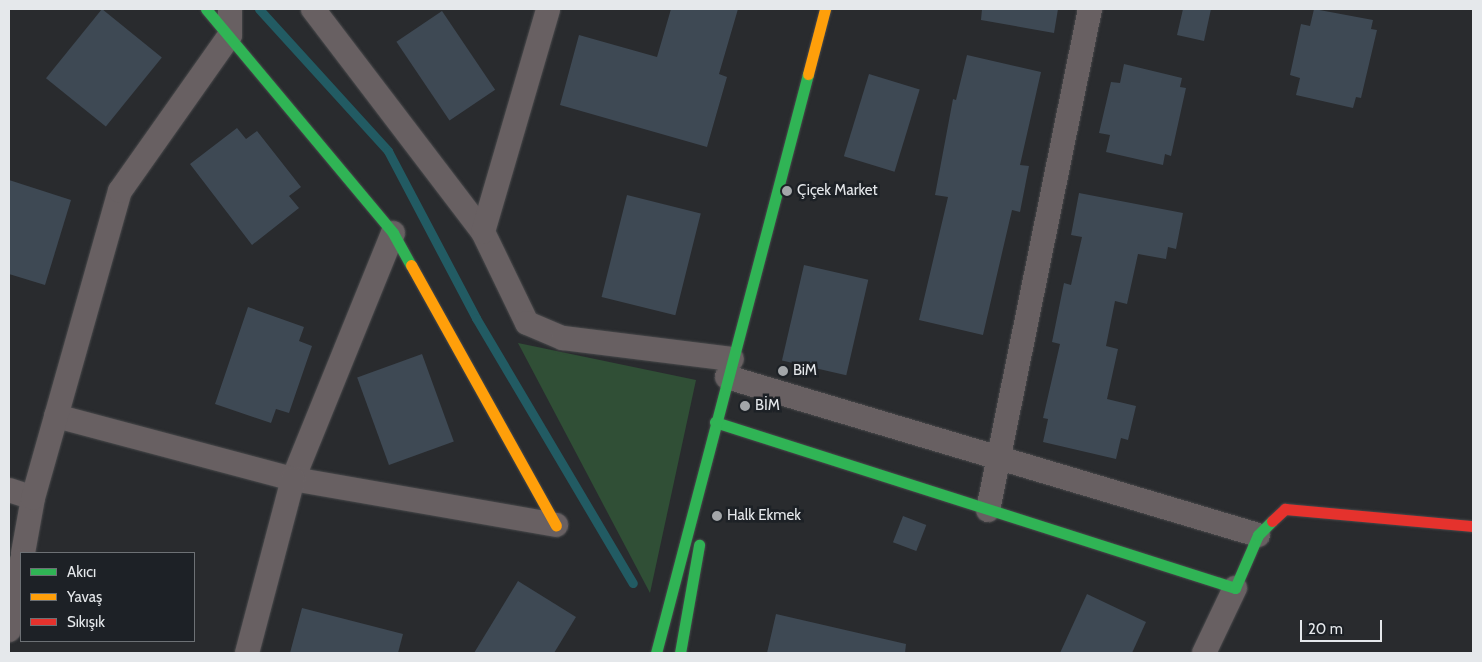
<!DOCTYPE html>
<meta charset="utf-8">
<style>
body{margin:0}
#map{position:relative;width:1482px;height:662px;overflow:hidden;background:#292b2e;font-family:Cabin,sans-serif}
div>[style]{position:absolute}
.green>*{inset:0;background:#304f36}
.stream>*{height:9px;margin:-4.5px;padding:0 4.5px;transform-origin:4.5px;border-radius:4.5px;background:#225b63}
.building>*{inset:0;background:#3e4954;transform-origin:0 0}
.roads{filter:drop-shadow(0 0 1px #48494b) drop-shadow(0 0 1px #48494b)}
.street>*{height:24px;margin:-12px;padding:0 12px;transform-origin:12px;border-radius:12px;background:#686062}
.fast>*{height:11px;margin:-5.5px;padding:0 5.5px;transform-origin:5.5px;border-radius:5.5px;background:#30b455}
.slow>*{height:11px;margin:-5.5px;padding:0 5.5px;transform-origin:5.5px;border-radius:5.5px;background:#ff9f0a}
.jam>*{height:11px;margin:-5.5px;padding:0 5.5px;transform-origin:5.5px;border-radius:5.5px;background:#e5322d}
.dots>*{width:14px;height:14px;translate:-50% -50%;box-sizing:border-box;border:2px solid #1d2126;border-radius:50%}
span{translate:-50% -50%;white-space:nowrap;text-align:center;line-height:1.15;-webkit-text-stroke:5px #1d2126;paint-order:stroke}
.poi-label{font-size:15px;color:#e5e8eb}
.left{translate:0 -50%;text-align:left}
.frame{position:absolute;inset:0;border:10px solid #e5e8eb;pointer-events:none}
.legend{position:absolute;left:20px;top:552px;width:175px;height:90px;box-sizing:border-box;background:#1d2126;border:1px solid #6d7175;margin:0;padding:6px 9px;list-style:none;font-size:15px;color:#e5e8eb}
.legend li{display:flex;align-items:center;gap:10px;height:25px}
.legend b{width:25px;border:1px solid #6d7175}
.scale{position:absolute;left:1300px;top:620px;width:82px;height:22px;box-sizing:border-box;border:2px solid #e5e8eb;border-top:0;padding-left:6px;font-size:15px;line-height:18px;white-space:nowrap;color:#e5e8eb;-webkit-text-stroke:4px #1d2126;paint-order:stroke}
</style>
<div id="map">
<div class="green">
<div style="clip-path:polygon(518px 343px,696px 380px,650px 593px)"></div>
</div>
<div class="stream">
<div style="left:259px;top:9px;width:192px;rotate:47.7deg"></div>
<div style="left:388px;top:151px;width:189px;rotate:62.2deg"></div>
<div style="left:476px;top:318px;width:308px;rotate:59.4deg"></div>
</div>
<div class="building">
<div style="left:102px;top:9px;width:77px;height:89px;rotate:39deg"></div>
<div style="clip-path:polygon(671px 9px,738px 9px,719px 74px,727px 77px,707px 147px,560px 105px,579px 35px,657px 57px)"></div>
<div style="clip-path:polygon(982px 9px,1058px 9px,1054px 33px,981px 20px)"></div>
<div style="clip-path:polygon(1183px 9px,1211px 9px,1204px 41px,1177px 35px)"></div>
<div style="clip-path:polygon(1314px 9px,1373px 20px,1371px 29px,1377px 30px,1361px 98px,1356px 97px,1353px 108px,1296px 95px,1300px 78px,1290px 75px,1301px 24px,1310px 26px)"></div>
<div style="left:442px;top:11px;width:95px;height:55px;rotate:56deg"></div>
<div style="clip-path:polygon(967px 55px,1041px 72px,1020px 165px,1029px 166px,1020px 212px,1012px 210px,983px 335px,919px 320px,948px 197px,935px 195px,953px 99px,956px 100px)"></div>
<div style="clip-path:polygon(1124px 64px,1182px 78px,1180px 87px,1186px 88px,1171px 156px,1165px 154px,1163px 165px,1106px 152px,1110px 135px,1099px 133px,1111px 82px,1120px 83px)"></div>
<div style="left:869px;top:74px;width:53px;height:86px;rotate:17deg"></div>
<div style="clip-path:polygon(237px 128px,246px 139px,257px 131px,301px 187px,289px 196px,299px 208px,252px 245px,190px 164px)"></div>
<div style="clip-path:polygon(9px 180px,71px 200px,45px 285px,9px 274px)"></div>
<div style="clip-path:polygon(1079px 193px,1183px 213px,1176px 249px,1168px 247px,1166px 259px,1138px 254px,1127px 304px,1115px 301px,1106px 346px,1118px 349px,1107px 399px,1136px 406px,1128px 440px,1121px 438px,1116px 459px,1043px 442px,1048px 419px,1043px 418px,1060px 344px,1052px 342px,1064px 283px,1071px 285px,1082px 237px,1071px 235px)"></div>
<div style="left:627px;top:195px;width:76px;height:105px;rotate:14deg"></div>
<div style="left:804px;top:265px;width:66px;height:98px;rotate:13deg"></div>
<div style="clip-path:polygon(248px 307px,304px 327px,299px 341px,312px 346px,289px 413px,276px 409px,271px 423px,215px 404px)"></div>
<div style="left:422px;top:354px;width:93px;height:69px;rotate:70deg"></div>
<div style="left:903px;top:516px;width:25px;height:28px;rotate:21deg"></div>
<div style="clip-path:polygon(518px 581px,576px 617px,554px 653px,474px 653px)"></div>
<div style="clip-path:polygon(1087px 594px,1146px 622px,1132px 653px,1060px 653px)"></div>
<div style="clip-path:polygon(302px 608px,403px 634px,398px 653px,290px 653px)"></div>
<div style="clip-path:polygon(776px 614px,906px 644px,905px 653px,767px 653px)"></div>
</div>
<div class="roads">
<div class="street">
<div style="left:313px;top:9px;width:280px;rotate:52.7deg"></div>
<div style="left:483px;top:232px;width:101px;rotate:64.2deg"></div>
<div style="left:527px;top:323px;width:39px;rotate:23deg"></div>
<div style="left:563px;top:338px;width:170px;rotate:7.1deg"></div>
<div style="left:483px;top:232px;width:232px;rotate:-73.7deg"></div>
<div style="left:393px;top:233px;width:266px;rotate:112.1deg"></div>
<div style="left:293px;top:479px;width:267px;rotate:9.9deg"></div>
<div style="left:727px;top:377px;width:554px;rotate:16.57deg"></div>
<div style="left:56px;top:416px;width:245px;rotate:14.9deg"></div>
<div style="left:293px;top:479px;width:180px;rotate:104.8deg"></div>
<div style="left:9px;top:490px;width:25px;rotate:18deg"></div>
<div style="left:33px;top:498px;width:56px;rotate:100.3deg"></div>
<div style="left:33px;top:498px;width:319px;rotate:-74.2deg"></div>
<div style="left:120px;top:191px;width:191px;rotate:-54.8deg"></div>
<div style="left:230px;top:35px;width:26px;rotate:-90deg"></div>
<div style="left:988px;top:510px;width:511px;rotate:-78.49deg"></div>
<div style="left:9px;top:630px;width:69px;rotate:-80deg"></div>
<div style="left:1204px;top:653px;width:72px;rotate:-64.5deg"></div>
</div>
<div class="fast">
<div style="left:206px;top:9px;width:292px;rotate:50.1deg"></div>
<div style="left:393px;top:233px;width:37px;rotate:61deg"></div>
<div style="left:715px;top:422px;width:546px;rotate:17.7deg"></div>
<div style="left:1235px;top:588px;width:58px;rotate:-66.5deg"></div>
<div style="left:1258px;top:535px;width:20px;rotate:-45deg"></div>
<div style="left:656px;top:653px;width:599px;rotate:-75.29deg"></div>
<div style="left:680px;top:653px;width:110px;rotate:-80deg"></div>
</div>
<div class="slow">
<div style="left:808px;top:74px;width:67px;rotate:-75.3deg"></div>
<div style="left:411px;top:265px;width:298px;rotate:60.9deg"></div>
</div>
<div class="jam">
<div style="left:1272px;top:521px;width:18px;rotate:-43deg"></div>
<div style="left:1285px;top:509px;width:189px;rotate:5.2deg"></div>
</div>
</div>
<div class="dots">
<div style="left:787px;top:191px;background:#a3a6a9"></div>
<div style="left:783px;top:371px;background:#a3a6a9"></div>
<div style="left:745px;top:406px;background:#a3a6a9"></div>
<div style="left:717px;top:516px;background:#a3a6a9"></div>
</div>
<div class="poi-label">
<span class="left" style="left:797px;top:191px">Çiçek Market</span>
<span class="left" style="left:793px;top:371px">BiM</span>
<span class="left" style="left:755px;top:406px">BİM</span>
<span class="left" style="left:727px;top:516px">Halk Ekmek</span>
</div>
<div class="frame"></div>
<ul class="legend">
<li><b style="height:6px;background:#30b455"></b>Akıcı</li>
<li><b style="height:6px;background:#ff9f0a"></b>Yavaş</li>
<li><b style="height:6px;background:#e5322d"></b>Sıkışık</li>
</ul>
<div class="scale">20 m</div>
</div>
